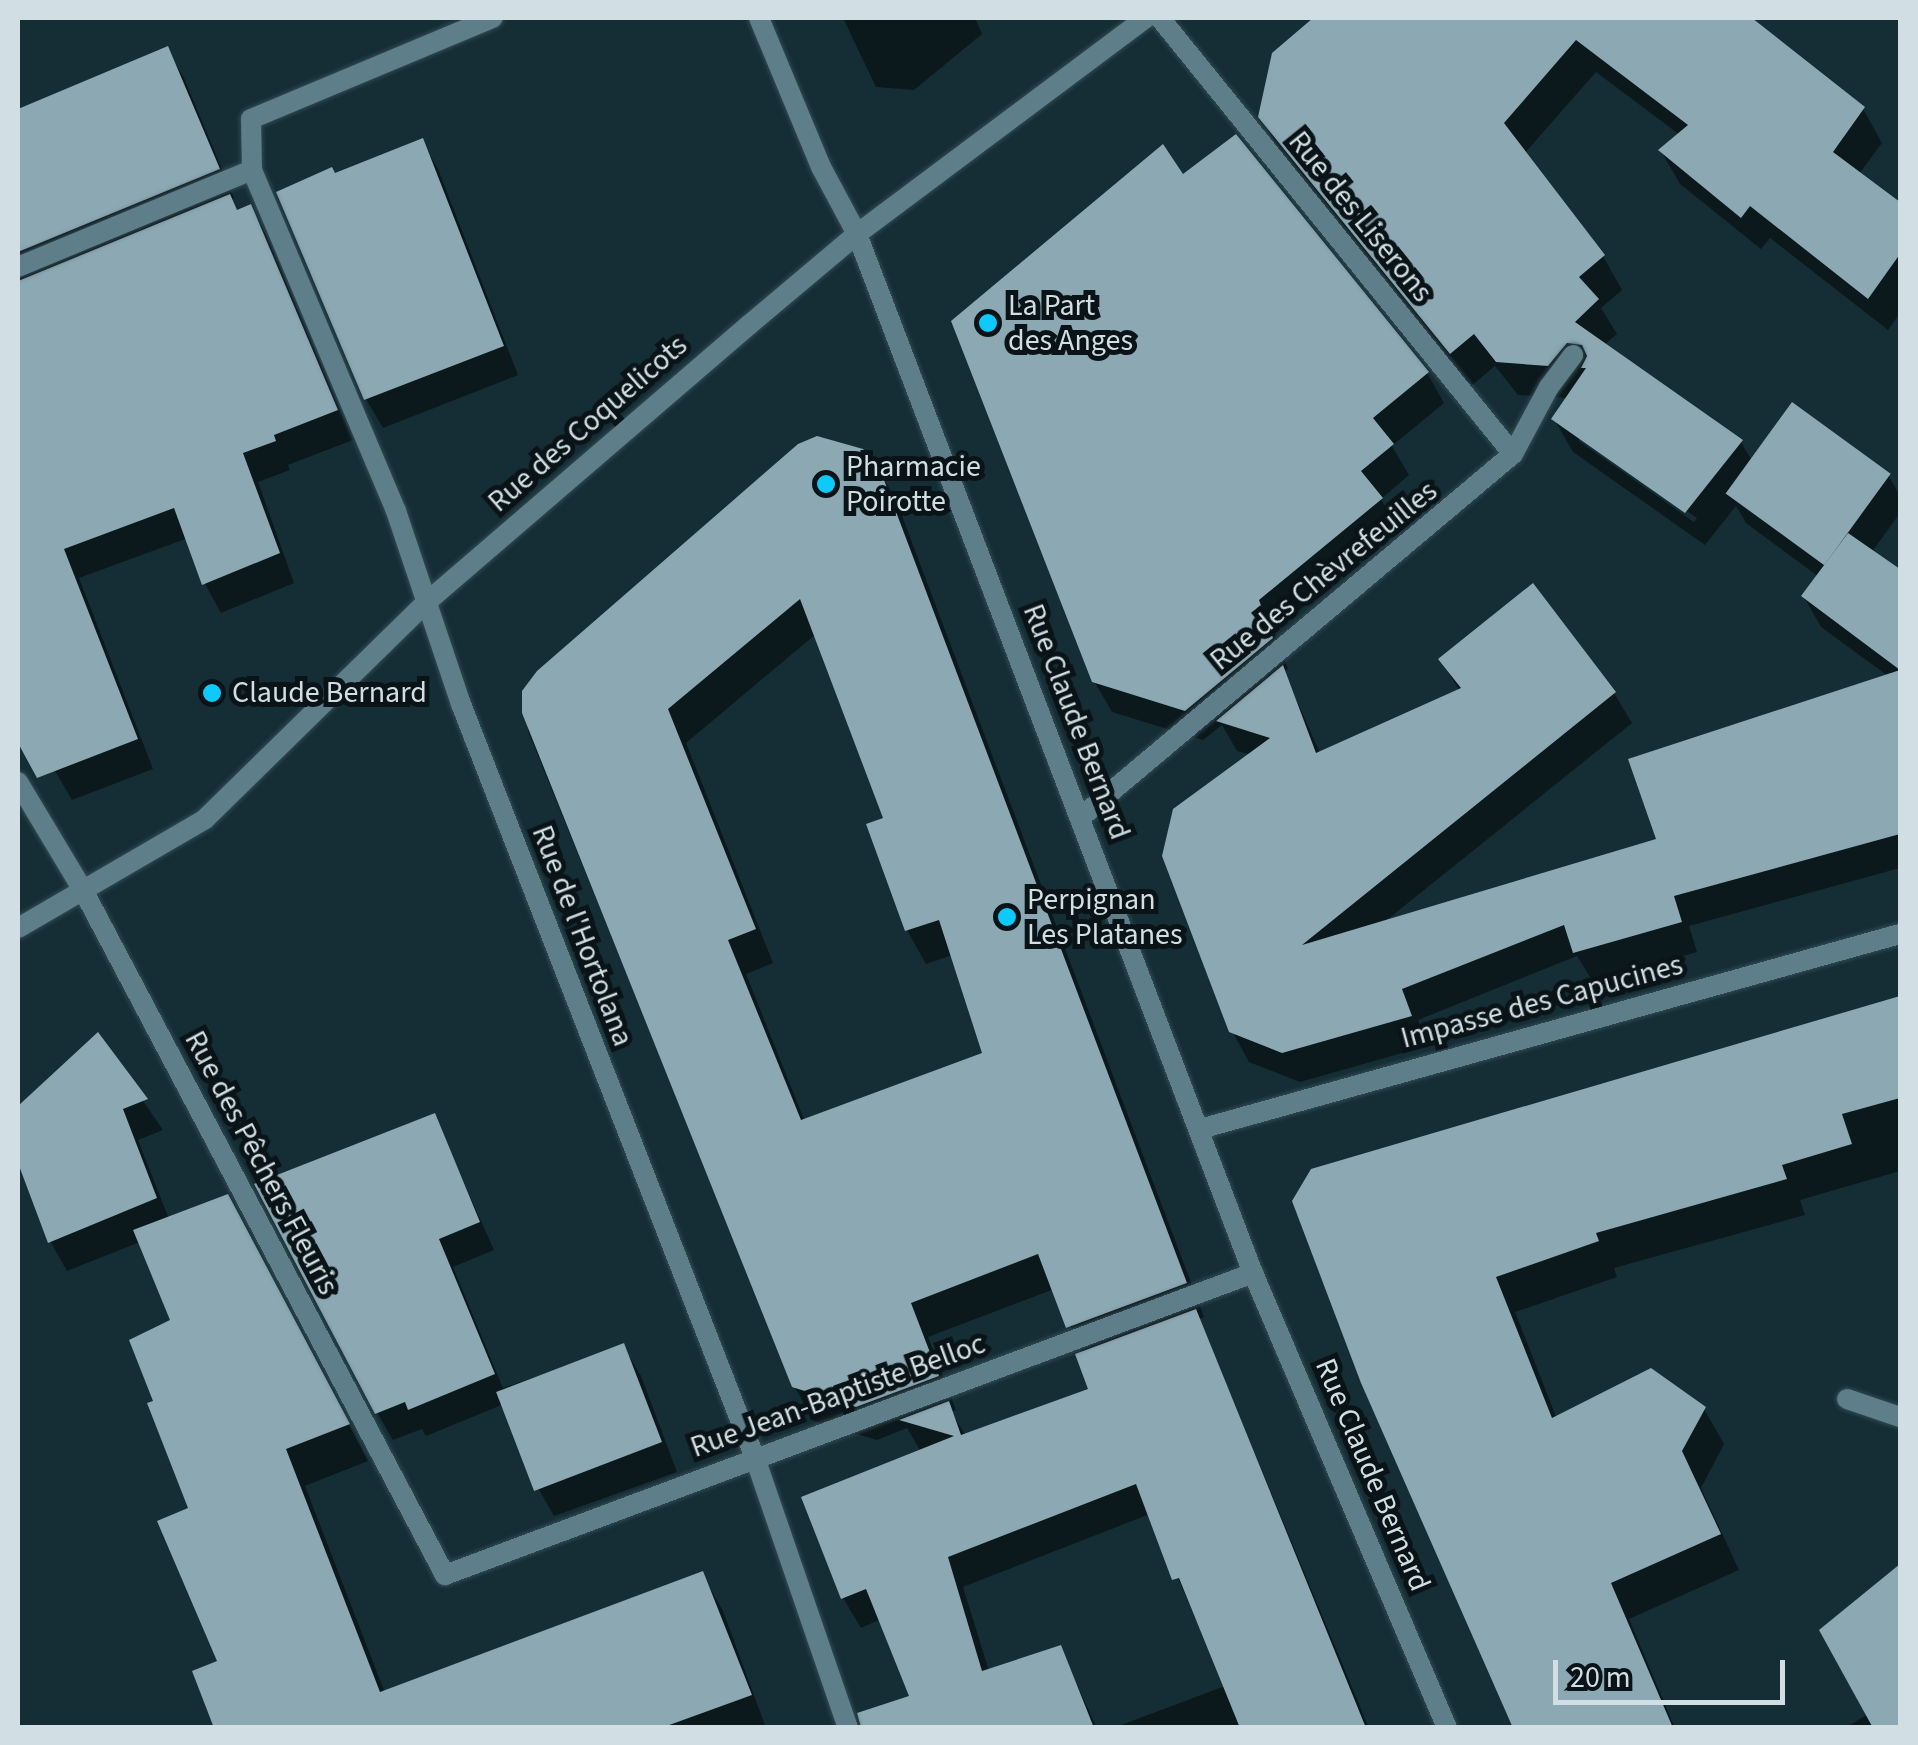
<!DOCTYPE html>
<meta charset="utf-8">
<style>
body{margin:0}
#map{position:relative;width:1918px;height:1745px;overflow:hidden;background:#152e36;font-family:"Source Sans 3",sans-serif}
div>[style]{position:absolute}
.shadow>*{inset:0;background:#0007}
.building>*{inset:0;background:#8ca8b2;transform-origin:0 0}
.roads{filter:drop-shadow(0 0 2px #334a52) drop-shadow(0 0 2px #334a52)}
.street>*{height:20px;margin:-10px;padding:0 10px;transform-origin:10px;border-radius:10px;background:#5e7e8a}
.dots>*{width:28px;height:28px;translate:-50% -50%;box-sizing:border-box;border:5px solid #0a1418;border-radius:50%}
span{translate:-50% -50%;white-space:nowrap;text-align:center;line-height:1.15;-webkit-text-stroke:10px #0a1418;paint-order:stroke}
.street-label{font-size:30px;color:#d1dfe4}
.poi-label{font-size:30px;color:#d1dfe4}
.left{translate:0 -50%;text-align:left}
.frame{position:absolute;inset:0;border:20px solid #d1dfe4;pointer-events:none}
.scale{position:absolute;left:1553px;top:1660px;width:232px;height:45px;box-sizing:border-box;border:5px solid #d1dfe4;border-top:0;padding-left:12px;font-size:30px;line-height:35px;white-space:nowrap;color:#d1dfe4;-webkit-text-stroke:8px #0a1418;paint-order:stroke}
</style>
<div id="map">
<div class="shadow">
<div style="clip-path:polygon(843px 18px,975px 18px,982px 34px,914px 90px,876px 87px)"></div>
<div style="clip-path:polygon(evenodd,1317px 18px,1748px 18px,1863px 109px,1882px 143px,1859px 174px,1900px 205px,1900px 313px,1888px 330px,1770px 238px,1761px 249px,1680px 184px,1661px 151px,1680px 135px,1596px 72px,1524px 154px,1603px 256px,1622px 290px,1601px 308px,1617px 334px,1604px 345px,1741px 442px,1752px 461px,1888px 475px,1900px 496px,1900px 513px,1872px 552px,1900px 572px,1900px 735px,1877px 770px,1900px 765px,1900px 868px,1689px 926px,1697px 952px,1593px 982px,1577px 956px,1418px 1020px,1427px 1046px,1300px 1082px,1249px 1062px,1232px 1031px,1251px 755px,1237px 751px,1222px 725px,1203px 740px,1112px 712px,1094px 681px,1182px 178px,1427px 373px,1444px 403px,1392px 446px,1409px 475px,1381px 499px,1398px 529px,1274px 631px,1288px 669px,1284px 672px,1320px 753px,1460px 692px,1441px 660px,1614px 693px,1632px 723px,1383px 923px,1659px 841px,1888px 676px,1821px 627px,1804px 597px,1819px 577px,1746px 523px,1736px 506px,1705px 545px,1573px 452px,1554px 419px,1568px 398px,1518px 395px,1495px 366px,1471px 386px,1280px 151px,1260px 116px,1275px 54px,1317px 18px,1579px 435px,1697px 518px,1694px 522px,1579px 441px,1579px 435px)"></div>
<div style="clip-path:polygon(167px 49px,184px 78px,234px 198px,231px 200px,238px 213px,250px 207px,267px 236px,353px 440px,288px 465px,290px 470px,258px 482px,294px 583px,221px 613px,205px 584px,188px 538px,79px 578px,153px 769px,72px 800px,55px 771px,18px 677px,18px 111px)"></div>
<div style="clip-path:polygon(422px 141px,438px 169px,518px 375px,383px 428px,366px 399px,334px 176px)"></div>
<div style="clip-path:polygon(evenodd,876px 465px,896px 500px,1204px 1317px,1199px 1319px,1369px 1728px,1113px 1728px,1225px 1686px,1150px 1514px,963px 1587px,989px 1671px,1060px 1648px,1097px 1728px,925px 1728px,881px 1619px,861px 1628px,843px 1598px,921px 1452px,907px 1428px,877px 1440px,814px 1421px,794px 1386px,528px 731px,525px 692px,876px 465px,816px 634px,886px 819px,907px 930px,926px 964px,953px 955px,985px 1054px,805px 1122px,746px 974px,773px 963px,686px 743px,816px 634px,876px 465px,1054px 1289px,1083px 1354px,1091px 1390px,966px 1436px,951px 1412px,956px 1410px,928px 1337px,1054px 1289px)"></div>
<div style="clip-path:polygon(1900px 997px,1900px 1171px,1800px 1200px,1805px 1215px,1614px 1268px,1617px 1277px,1515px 1312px,1557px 1419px,1704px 1409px,1724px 1444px,1701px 1488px,1739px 1570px,1629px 1619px,1675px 1728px,1518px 1728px,1312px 1171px)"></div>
<div style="clip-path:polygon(98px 1035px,163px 1130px,138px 1140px,169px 1219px,248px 1233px,368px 1461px,305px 1486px,385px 1693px,702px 1574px,723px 1611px,766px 1728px,216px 1728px,220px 1662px,191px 1510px,173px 1322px,140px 1242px,67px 1271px,50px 1241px,18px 1156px,18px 1109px)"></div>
<div style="clip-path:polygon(434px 1116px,494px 1250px,453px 1267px,503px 1388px,623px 1346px,641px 1376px,677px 1472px,554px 1516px,537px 1486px,504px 1404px,426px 1436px,422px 1429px,393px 1440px,377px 1412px)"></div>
<div style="clip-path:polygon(1900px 1568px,1900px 1728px,1845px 1728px,1868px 1714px,1822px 1631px)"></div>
</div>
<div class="building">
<div style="clip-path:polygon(1313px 18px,1752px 18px,1865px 107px,1833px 152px,1900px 202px,1900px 254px,1868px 299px,1750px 206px,1741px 218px,1658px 150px,1688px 125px,1576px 40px,1504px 123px,1605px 255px,1579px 277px,1599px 299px,1575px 322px,1743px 440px,1685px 513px,1551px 419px,1586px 368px,1581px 368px,1587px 356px,1582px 345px,1567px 343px,1548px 366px,1496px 362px,1474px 334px,1450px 354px,1258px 117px,1272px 53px)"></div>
<div style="clip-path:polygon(168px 46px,220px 169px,18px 252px,18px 109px)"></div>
<div style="clip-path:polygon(1236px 134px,1429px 372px,1373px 418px,1394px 444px,1361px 471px,1383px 498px,1259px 600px,1273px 638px,1185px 711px,1092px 682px,951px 321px,1163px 144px,1183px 174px)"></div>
<div style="clip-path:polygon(423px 138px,504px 346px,364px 400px,276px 192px,332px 167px,335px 173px)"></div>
<div style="clip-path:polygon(230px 194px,237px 210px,251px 204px,338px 410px,274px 435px,276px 441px,243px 453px,280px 553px,202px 585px,174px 508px,64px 549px,138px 739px,37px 778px,18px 743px,18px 281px)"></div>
<div style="left:1792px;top:402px;width:122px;height:113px;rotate:36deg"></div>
<div style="clip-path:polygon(evenodd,817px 436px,863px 449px,878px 464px,1187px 1283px,1066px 1328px,1038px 1254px,911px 1303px,939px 1376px,856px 1407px,792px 1387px,522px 713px,522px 691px,537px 671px,798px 444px,817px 436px,800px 599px,883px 818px,866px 824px,905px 931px,939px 920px,982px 1053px,801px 1120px,728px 940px,756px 929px,668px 709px,800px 599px)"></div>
<div style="clip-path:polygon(1848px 533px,1900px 569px,1900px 834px,1674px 896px,1682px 922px,1573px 953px,1564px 925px,1402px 989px,1412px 1016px,1282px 1053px,1229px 1032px,1162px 856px,1173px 809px,1270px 738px,1216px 721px,1283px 665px,1316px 753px,1461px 688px,1438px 659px,1533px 583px,1616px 692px,1302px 945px,1656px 839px,1628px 759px,1900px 670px,1801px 596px)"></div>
<div style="clip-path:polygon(1900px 996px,1900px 1098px,1842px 1114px,1852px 1144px,1782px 1165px,1787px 1179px,1596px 1233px,1599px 1241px,1496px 1277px,1552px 1418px,1651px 1368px,1706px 1407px,1682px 1451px,1721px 1534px,1611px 1583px,1673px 1728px,1513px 1728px,1361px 1383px,1292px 1201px,1311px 1169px)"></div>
<div style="clip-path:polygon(98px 1032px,148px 1099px,123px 1109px,157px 1198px,48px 1243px,18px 1163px,18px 1106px)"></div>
<div style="clip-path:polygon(435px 1113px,480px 1222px,439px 1239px,495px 1374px,408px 1410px,405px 1402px,375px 1414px,254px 1184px)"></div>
<div style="clip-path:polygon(228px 1194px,350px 1424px,286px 1449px,380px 1692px,703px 1571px,752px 1695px,661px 1728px,214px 1728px,192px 1671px,217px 1661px,157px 1521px,188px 1508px,147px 1403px,153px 1401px,129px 1340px,170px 1320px,133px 1230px)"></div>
<div style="clip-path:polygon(1196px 1309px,1366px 1728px,1240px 1728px,1179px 1578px,1172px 1580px,1136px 1484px,948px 1557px,982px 1671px,1061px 1645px,1094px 1728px,861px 1728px,857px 1713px,909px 1696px,866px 1589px,841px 1599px,801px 1497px,954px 1436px,899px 1420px,949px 1401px,961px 1435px,1088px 1389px,1075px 1354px)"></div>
<div style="left:624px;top:1343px;width:106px;height:137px;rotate:69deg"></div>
<div style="clip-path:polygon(1900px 1564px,1900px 1728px,1873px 1728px,1819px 1630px)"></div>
</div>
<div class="roads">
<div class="street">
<div style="left:759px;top:18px;width:161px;rotate:67.4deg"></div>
<div style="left:821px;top:167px;width:76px;rotate:61.8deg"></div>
<div style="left:857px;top:234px;width:1112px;rotate:69.14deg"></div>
<div style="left:1253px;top:1273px;width:495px;rotate:66.9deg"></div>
<div style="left:1160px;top:18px;width:561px;rotate:51.01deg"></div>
<div style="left:252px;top:170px;width:370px;rotate:67.1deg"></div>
<div style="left:396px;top:511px;width:204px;rotate:71.4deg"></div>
<div style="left:461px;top:704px;width:809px;rotate:68.7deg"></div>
<div style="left:755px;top:1458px;width:286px;rotate:71deg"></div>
<div style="left:18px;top:267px;width:253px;rotate:-22.5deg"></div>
<div style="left:252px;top:170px;width:51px;rotate:-91.1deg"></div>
<div style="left:251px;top:119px;width:262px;rotate:-22.7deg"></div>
<div style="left:18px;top:782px;width:126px;rotate:59deg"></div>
<div style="left:83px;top:890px;width:775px;rotate:62.15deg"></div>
<div style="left:445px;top:1575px;width:863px;rotate:-20.49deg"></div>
<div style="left:1081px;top:817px;width:564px;rotate:-40.04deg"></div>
<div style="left:1513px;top:454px;width:76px;rotate:-61.8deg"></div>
<div style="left:1549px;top:387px;width:40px;rotate:-53deg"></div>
<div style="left:18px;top:928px;width:216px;rotate:-30.2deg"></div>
<div style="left:205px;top:819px;width:312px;rotate:-44.4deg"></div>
<div style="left:428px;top:601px;width:423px;rotate:-40.7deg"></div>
<div style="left:749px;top:325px;width:141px;rotate:-40.1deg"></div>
<div style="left:857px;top:234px;width:361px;rotate:-36.8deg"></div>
<div style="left:1200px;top:1129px;width:727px;rotate:-15.57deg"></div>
<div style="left:1847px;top:1399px;width:56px;rotate:18.8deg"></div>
</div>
</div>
<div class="dots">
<div style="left:988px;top:323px;background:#0ecafa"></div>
<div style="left:826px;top:484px;background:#0ecafa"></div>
<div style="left:212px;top:693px;background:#0ecafa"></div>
<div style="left:1007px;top:917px;background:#0ecafa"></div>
</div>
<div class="street-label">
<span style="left:1360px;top:217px;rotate:51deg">Rue des Liserons</span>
<span style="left:588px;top:424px;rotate:-41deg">Rue des Coquelicots</span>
<span style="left:1324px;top:576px;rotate:-39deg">Rue des Chèvrefeuilles</span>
<span style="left:1076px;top:722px;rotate:69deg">Rue Claude Bernard</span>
<span style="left:582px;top:936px;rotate:69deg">Rue de l'Hortolana</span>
<span style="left:1542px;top:1002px;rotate:-15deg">Impasse des Capucines</span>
<span style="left:261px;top:1163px;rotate:62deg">Rue des Pêchers Fleuris</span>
<span style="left:838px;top:1396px;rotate:-20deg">Rue Jean-Baptiste Belloc</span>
<span style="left:1372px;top:1475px;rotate:67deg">Rue Claude Bernard</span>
</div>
<div class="poi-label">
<span class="left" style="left:1008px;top:323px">La Part<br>des Anges</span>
<span class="left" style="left:846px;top:484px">Pharmacie<br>Poirotte</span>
<span class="left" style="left:232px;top:693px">Claude Bernard</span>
<span class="left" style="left:1027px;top:917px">Perpignan<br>Les Platanes</span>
</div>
<div class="frame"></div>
<div class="scale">20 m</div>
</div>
